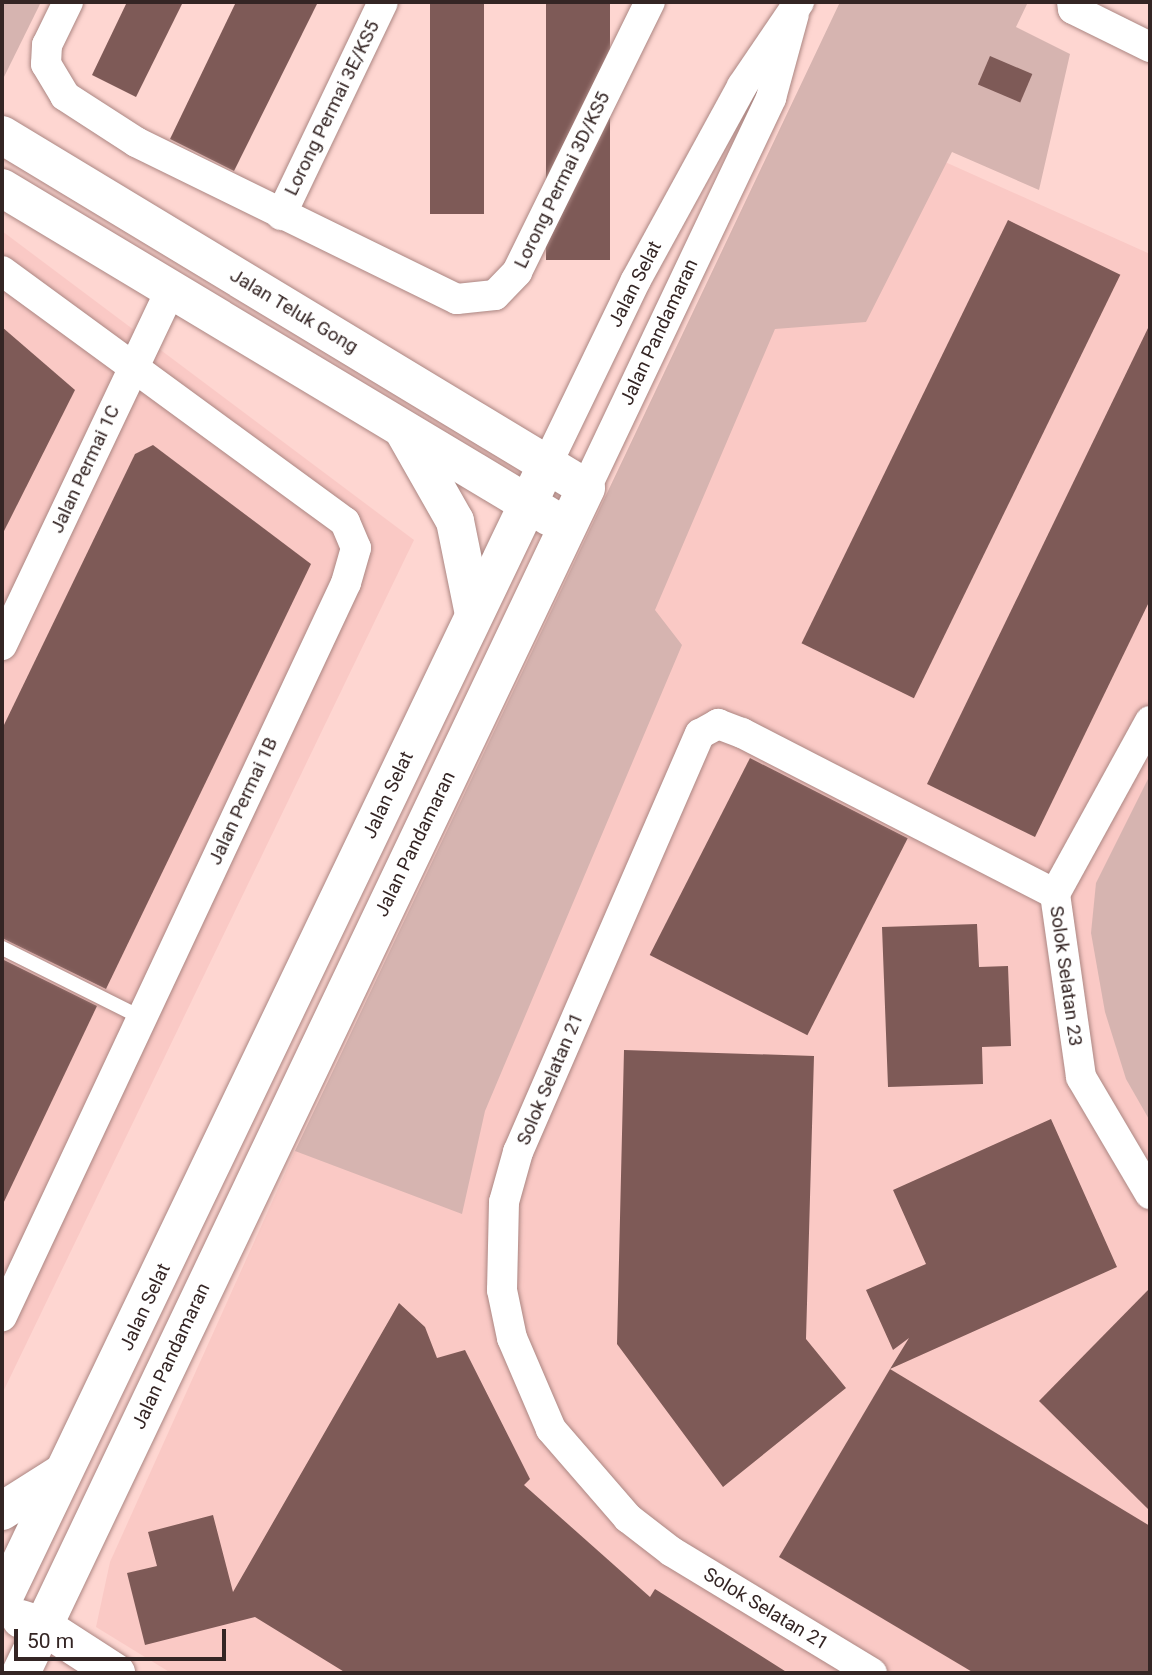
<!DOCTYPE html>
<style>
body{margin:0}
#map{position:relative;width:1152px;height:1675px;overflow:hidden;background:#fed6d1;font-family:Roboto,sans-serif}
div>[style]{position:absolute}
.built>*{inset:0;background:#fac9c5}
.green>*{inset:0;background:#d6b4b0}
.building>*{inset:0;background:#7e5a57;transform-origin:0 0}
.roads{filter:drop-shadow(0 0 2px #ab8682) drop-shadow(0 0 2px #ab8682)}
.lane>*{height:14px;margin:-7px;padding:0 7px;transform-origin:7px;border-radius:7px;background:#fff}
.street>*{height:30px;margin:-15px;padding:0 15px;transform-origin:15px;border-radius:15px;background:#fff}
.secondary>*{height:38px;margin:-19px;padding:0 19px;transform-origin:19px;border-radius:19px;background:#fff}
span{translate:-50% -50%;white-space:nowrap;text-align:center;line-height:1.15;-webkit-text-stroke:7px #fff;paint-order:stroke}
.street-label{font-size:19px;color:#342524}
.frame{position:absolute;inset:0;border:4px solid #342524;pointer-events:none}
.scale{position:absolute;left:14px;top:1629px;width:212px;height:32px;box-sizing:border-box;border:4px solid #342524;border-top:0;padding-left:9px;font-size:21px;line-height:24px;white-space:nowrap;color:#342524;-webkit-text-stroke:5px #fff;paint-order:stroke}
</style>
<div id="map">
<div class="built">
<div style="clip-path:polygon(796px 95px,1150px 254px,1150px 1673px,171px 1673px,96px 1627px,110px 1562px,295px 1151px)"></div>
<div style="clip-path:polygon(2px 231px,414px 540px,2px 1394px)"></div>
</div>
<div class="green">
<div style="clip-path:polygon(2px 2px,41px 2px,2px 81px)"></div>
<div style="clip-path:polygon(840px 2px,1028px 2px,1016px 27px,1070px 54px,1039px 190px,952px 152px,866px 322px,775px 329px,655px 610px,682px 645px,485px 1111px,462px 1214px,295px 1151px)"></div>
<div style="clip-path:polygon(1150px 775px,1150px 1121px,1126px 1079px,1105px 1012px,1091px 933px,1096px 883px)"></div>
</div>
<div class="building">
<div style="clip-path:polygon(127px 2px,183px 2px,136px 97px,92px 75px)"></div>
<div style="clip-path:polygon(236px 2px,318px 2px,234px 171px,170px 139px)"></div>
<div style="left:430px;top:2px;width:54px;height:212px"></div>
<div style="left:546px;top:2px;width:64px;height:258px"></div>
<div style="left:990px;top:56px;width:46px;height:31px;rotate:23deg"></div>
<div style="left:1008px;top:220px;width:125px;height:471px;rotate:26deg"></div>
<div style="clip-path:polygon(1150px 324px,1150px 600px,1035px 837px,927px 784px)"></div>
<div style="clip-path:polygon(2px 327px,75px 390px,2px 535px)"></div>
<div style="clip-path:polygon(153px 445px,311px 564px,106px 989px,2px 938px,2px 729px,135px 454px)"></div>
<div style="left:750px;top:758px;width:177px;height:221px;rotate:27deg"></div>
<div style="clip-path:polygon(977px 924px,979px 967px,1008px 966px,1011px 1046px,982px 1047px,983px 1084px,888px 1087px,882px 927px)"></div>
<div style="clip-path:polygon(2px 959px,97px 1006px,2px 1206px)"></div>
<div style="clip-path:polygon(624px 1050px,814px 1056px,806px 1339px,846px 1388px,723px 1487px,617px 1344px)"></div>
<div style="clip-path:polygon(1051px 1119px,1117px 1267px,890px 1369px,909px 1338px,893px 1350px,866px 1290px,926px 1264px,893px 1190px)"></div>
<div style="clip-path:polygon(1150px 1288px,1150px 1511px,1039px 1401px)"></div>
<div style="clip-path:polygon(399px 1303px,425px 1327px,437px 1358px,465px 1350px,530px 1479px,524px 1485px,650px 1597px,655px 1589px,788px 1673px,346px 1673px,255px 1617px,145px 1645px,127px 1573px,157px 1566px,148px 1532px,213px 1515px,233px 1592px)"></div>
<div style="clip-path:polygon(890px 1369px,1150px 1526px,1150px 1673px,974px 1673px,779px 1557px)"></div>
</div>
<div class="roads">
<div class="lane">
<div style="left:2px;top:948px;width:154px;rotate:26.6deg"></div>
</div>
<div class="street">
<div style="left:68px;top:2px;width:48px;rotate:116deg"></div>
<div style="left:47px;top:45px;width:19px;rotate:93deg"></div>
<div style="left:46px;top:64px;width:37px;rotate:59deg"></div>
<div style="left:65px;top:96px;width:85px;rotate:32.9deg"></div>
<div style="left:136px;top:142px;width:357px;rotate:26.1deg"></div>
<div style="left:457px;top:299px;width:38px;rotate:-6deg"></div>
<div style="left:495px;top:295px;width:32px;rotate:-46deg"></div>
<div style="left:517px;top:272px;width:301px;rotate:-63.8deg"></div>
<div style="left:1072px;top:2px;width:7px;rotate:82deg"></div>
<div style="left:1073px;top:9px;width:86px;rotate:26.3deg"></div>
<div style="left:281px;top:215px;width:236px;rotate:-64.4deg"></div>
<div style="left:2px;top:271px;width:425px;rotate:36.2deg"></div>
<div style="left:345px;top:522px;width:28px;rotate:67deg"></div>
<div style="left:356px;top:548px;width:36px;rotate:106deg"></div>
<div style="left:346px;top:583px;width:810px;rotate:115.14deg"></div>
<div style="left:547px;top:464px;width:204px;rotate:-64.2deg"></div>
<div style="left:636px;top:280px;width:221px;rotate:-61.3deg"></div>
<div style="left:742px;top:86px;width:102px;rotate:-55.8deg"></div>
<div style="left:586px;top:488px;width:432px;rotate:-64.6deg"></div>
<div style="left:771px;top:98px;width:87px;rotate:-74.7deg"></div>
<div style="left:2px;top:645px;width:390px;rotate:-64.6deg"></div>
<div style="left:1150px;top:721px;width:197px;rotate:118.8deg"></div>
<div style="left:1055px;top:894px;width:185px;rotate:81.9deg"></div>
<div style="left:1081px;top:1077px;width:136px;rotate:59.5deg"></div>
<div style="left:872px;top:1673px;width:234px;rotate:-148.8deg"></div>
<div style="left:672px;top:1552px;width:56px;rotate:-142.3deg"></div>
<div style="left:628px;top:1518px;width:118px;rotate:-130.9deg"></div>
<div style="left:551px;top:1429px;width:99px;rotate:-113.2deg"></div>
<div style="left:512px;top:1338px;width:49px;rotate:-101.8deg"></div>
<div style="left:502px;top:1290px;width:88px;rotate:-88.7deg"></div>
<div style="left:504px;top:1202px;width:52px;rotate:-74.4deg"></div>
<div style="left:518px;top:1152px;width:456px;rotate:-66.5deg"></div>
<div style="left:700px;top:734px;width:21px;rotate:-29deg"></div>
<div style="left:718px;top:724px;width:26px;rotate:21deg"></div>
<div style="left:742px;top:733px;width:352px;rotate:27.2deg"></div>
</div>
<div class="secondary">
<div style="left:2px;top:135px;width:682px;rotate:31.15deg"></div>
<div style="left:586px;top:488px;width:1313px;rotate:115.49deg"></div>
<div style="left:2px;top:188px;width:639px;rotate:30.98deg"></div>
<div style="left:405px;top:433px;width:101px;rotate:60.4deg"></div>
<div style="left:455px;top:521px;width:95px;rotate:78.5deg"></div>
<div style="left:2px;top:1511px;width:71px;rotate:-32.3deg"></div>
<div style="left:2px;top:1601px;width:1261px;rotate:-64.39deg"></div>
<div style="left:21px;top:1619px;width:23px;rotate:18deg"></div>
<div style="left:43px;top:1626px;width:87px;rotate:32.8deg"></div>
</div>
</div>
<div class="street-label">
<span style="left:332px;top:108px;rotate:-64deg">Lorong Permai 3E/KS5</span>
<span style="left:562px;top:180px;rotate:-64deg">Lorong Permai 3D/KS5</span>
<span style="left:635px;top:284px;rotate:-63deg">Jalan Selat</span>
<span style="left:294px;top:311px;rotate:31deg">Jalan Teluk Gong</span>
<span style="left:659px;top:332px;rotate:-65deg">Jalan Pandamaran</span>
<span style="left:85px;top:469px;rotate:-65deg">Jalan Permai 1C</span>
<span style="left:388px;top:795px;rotate:-65deg">Jalan Selat</span>
<span style="left:243px;top:801px;rotate:-65deg">Jalan Permai 1B</span>
<span style="left:415px;top:844px;rotate:-64deg">Jalan Pandamaran</span>
<span style="left:1066px;top:976px;rotate:82deg">Solok Selatan 23</span>
<span style="left:550px;top:1079px;rotate:-67deg">Solok Selatan 21</span>
<span style="left:145px;top:1307px;rotate:-65deg">Jalan Selat</span>
<span style="left:171px;top:1356px;rotate:-65deg">Jalan Pandamaran</span>
<span style="left:766px;top:1609px;rotate:31deg">Solok Selatan 21</span>
</div>
<div class="frame"></div>
<div class="scale">50 m</div>
</div>
